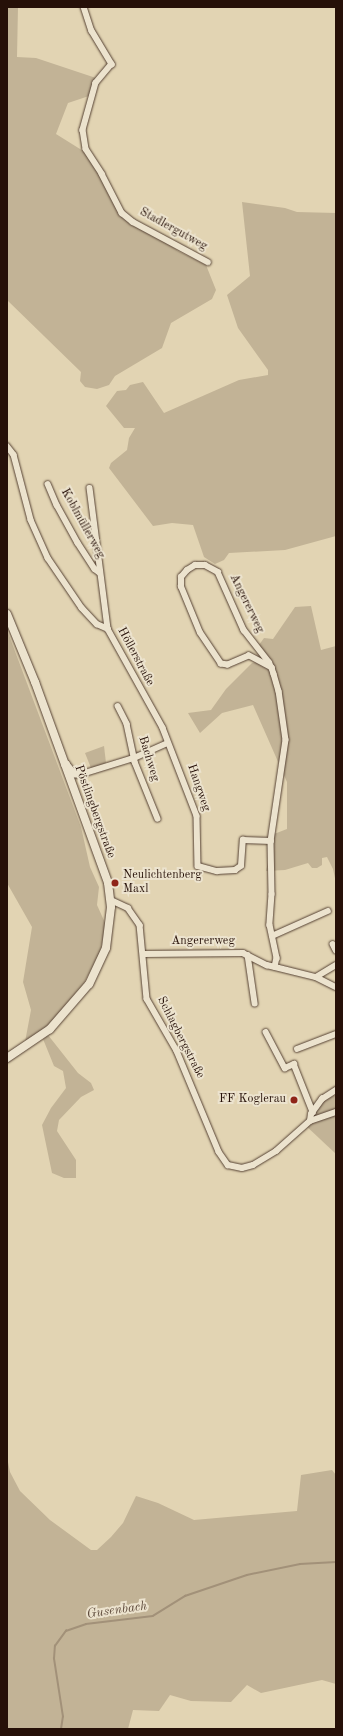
<!DOCTYPE html>
<meta charset="utf-8">
<style>
body{margin:0}
#map{position:relative;width:343px;height:1736px;overflow:hidden;background:#e2d4b3;font-family:"Old Standard TT",serif}
div>[style]{position:absolute}
.green>*{inset:0;background:#c2b396}
.stream>*{height:1.5px;margin:-0.75px;padding:0 0.75px;transform-origin:0.75px;border-radius:0.75px;background:#a29179}
.roads{filter:drop-shadow(0 0 1px #554133) drop-shadow(0 0 1px #554133)}
.minor>*{height:5.5px;margin:-2.75px;padding:0 2.75px;transform-origin:2.75px;border-radius:2.75px;background:#ece3ce}
.secondary>*{height:8px;margin:-4px;padding:0 4px;transform-origin:4px;border-radius:4px;background:#ece3ce}
.dots>*{width:11px;height:11px;translate:-50% -50%;box-sizing:border-box;border:2px solid #ece3ce;border-radius:50%}
span{translate:-50% -50%;white-space:nowrap;text-align:center;line-height:1.15;-webkit-text-stroke:4px #ece3ce;paint-order:stroke}
.street-label{font-size:12px;color:#261008}
.poi-label{font-size:12px;color:#261008}
.left{translate:0 -50%;text-align:left}
.right{translate:-100% -50%;text-align:right}
.water-label{font-size:13px;color:#5e4a3b;font-style:italic}
.frame{position:absolute;inset:0;border:8px solid #261008;pointer-events:none}
</style>
<div id="map">
<div class="green">
<div style="clip-path:polygon(7px 7px,18px 7px,17px 57px,36px 58px,96px 78px,92px 95px,68px 103px,56px 134px,88px 154px,102px 176px,122px 215px,161px 238px,178px 251px,206px 265px,216px 290px,212px 299px,171px 323px,162px 348px,115px 376px,109px 385px,97px 389px,85px 387px,80px 381px,81px 372px,7px 300px)"></div>
<div style="clip-path:polygon(242px 202px,285px 208px,297px 212px,336px 213px,336px 536px,285px 550px,229px 553px,224px 560px,215px 564px,204px 557px,193px 525px,172px 523px,153px 526px,109px 468px,111px 463px,127px 450px,129px 438px,135px 428px,124px 428px,106px 406px,117px 391px,126px 390px,130px 385px,143px 382px,164px 413px,239px 380px,268px 375px,268px 370px,238px 328px,227px 295px,250px 276px)"></div>
<div style="clip-path:polygon(311px 606px,321px 650px,336px 646px,336px 883px,333px 869px,327px 857px,322px 858px,322px 865px,317px 868px,312px 868px,308px 863px,285px 870px,266px 871px,274px 834px,287px 829px,287px 782px,253px 705px,222px 713px,200px 733px,188px 713px,211px 710px,226px 689px,252px 663px,257px 662px,264px 667px,273px 662px,259px 645px,264px 638px,273px 639px,295px 607px)"></div>
<div style="clip-path:polygon(7px 630px,81px 827px,90px 867px,99px 887px,97px 905px,106px 925px,100px 952px,84px 983px,47px 1027px,25px 1042px,31px 1010px,23px 982px,32px 927px,7px 883px)"></div>
<div style="clip-path:polygon(104px 746px,106px 763px,91px 768px,85px 753px)"></div>
<div style="clip-path:polygon(48px 1035px,78px 1073px,91px 1083px,94px 1090px,81px 1097px,59px 1120px,57px 1131px,76px 1160px,76px 1178px,64px 1178px,52px 1173px,42px 1125px,51px 1108px,66px 1088px,63px 1071px,54px 1066px,43px 1039px)"></div>
<div style="clip-path:polygon(336px 1095px,336px 1154px,304px 1124px,323px 1101px)"></div>
<div style="clip-path:polygon(7px 1457px,10px 1472px,20px 1491px,50px 1520px,91px 1550px,97px 1550px,111px 1537px,123px 1523px,136px 1496px,158px 1503px,194px 1520px,297px 1511px,301px 1475px,332px 1470px,336px 1475px,336px 1684px,322px 1680px,261px 1693px,247px 1685px,231px 1702px,191px 1701px,170px 1695px,159px 1711px,133px 1710px,128px 1729px,7px 1729px)"></div>
</div>
<div class="stream">
<div style="left:61px;top:1729px;width:12px;rotate:-81deg"></div>
<div style="left:63px;top:1717px;width:59px;rotate:-98.8deg"></div>
<div style="left:54px;top:1659px;width:13px;rotate:-86deg"></div>
<div style="left:55px;top:1646px;width:19px;rotate:-54deg"></div>
<div style="left:66px;top:1631px;width:21px;rotate:-19deg"></div>
<div style="left:86px;top:1624px;width:67px;rotate:-6.8deg"></div>
<div style="left:153px;top:1616px;width:38px;rotate:-32deg"></div>
<div style="left:185px;top:1596px;width:65px;rotate:-18.7deg"></div>
<div style="left:247px;top:1575px;width:54px;rotate:-11.7deg"></div>
<div style="left:300px;top:1564px;width:36px;rotate:-3deg"></div>
</div>
<div class="roads">
<div class="minor">
<div style="left:84px;top:7px;width:25px;rotate:72deg"></div>
<div style="left:92px;top:31px;width:39px;rotate:59deg"></div>
<div style="left:112px;top:64px;width:25px;rotate:130deg"></div>
<div style="left:96px;top:83px;width:49px;rotate:105.5deg"></div>
<div style="left:83px;top:130px;width:19px;rotate:81deg"></div>
<div style="left:86px;top:149px;width:30px;rotate:57deg"></div>
<div style="left:102px;top:174px;width:44px;rotate:62.9deg"></div>
<div style="left:122px;top:213px;width:14px;rotate:39deg"></div>
<div style="left:133px;top:222px;width:85px;rotate:28.1deg"></div>
<div style="left:7px;top:446px;width:11px;rotate:52deg"></div>
<div style="left:14px;top:455px;width:67px;rotate:75.3deg"></div>
<div style="left:31px;top:520px;width:42px;rotate:65.9deg"></div>
<div style="left:48px;top:558px;width:60px;rotate:55.8deg"></div>
<div style="left:82px;top:608px;width:22px;rotate:47deg"></div>
<div style="left:97px;top:624px;width:12px;rotate:24deg"></div>
<div style="left:108px;top:629px;width:113px;rotate:60.9deg"></div>
<div style="left:163px;top:728px;width:94px;rotate:68.9deg"></div>
<div style="left:197px;top:816px;width:50px;rotate:88.9deg"></div>
<div style="left:198px;top:866px;width:20px;rotate:15deg"></div>
<div style="left:217px;top:871px;width:18px;rotate:-3deg"></div>
<div style="left:235px;top:870px;width:7px;rotate:-34deg"></div>
<div style="left:241px;top:866px;width:26px;rotate:-86deg"></div>
<div style="left:243px;top:840px;width:28px;rotate:2deg"></div>
<div style="left:48px;top:484px;width:23px;rotate:67deg"></div>
<div style="left:57px;top:505px;width:43px;rotate:61.1deg"></div>
<div style="left:78px;top:543px;width:31px;rotate:57deg"></div>
<div style="left:95px;top:569px;width:6px;rotate:39deg"></div>
<div style="left:90px;top:488px;width:142px;rotate:82.7deg"></div>
<div style="left:272px;top:668px;width:26px;rotate:-152deg"></div>
<div style="left:249px;top:656px;width:23px;rotate:157deg"></div>
<div style="left:228px;top:665px;width:7px;rotate:-172deg"></div>
<div style="left:221px;top:664px;width:37px;rotate:-124deg"></div>
<div style="left:200px;top:633px;width:50px;rotate:-112.4deg"></div>
<div style="left:181px;top:587px;width:10px;rotate:-90deg"></div>
<div style="left:181px;top:577px;width:9px;rotate:-49deg"></div>
<div style="left:187px;top:570px;width:9px;rotate:-32deg"></div>
<div style="left:195px;top:565px;width:10px"></div>
<div style="left:205px;top:565px;width:15px;rotate:28deg"></div>
<div style="left:218px;top:572px;width:64px;rotate:65.9deg"></div>
<div style="left:244px;top:630px;width:41px;rotate:52deg"></div>
<div style="left:269px;top:662px;width:7px;rotate:63deg"></div>
<div style="left:272px;top:668px;width:6px;rotate:72deg"></div>
<div style="left:274px;top:674px;width:18px;rotate:74deg"></div>
<div style="left:279px;top:691px;width:49px;rotate:81.9deg"></div>
<div style="left:286px;top:740px;width:102px;rotate:98.4deg"></div>
<div style="left:271px;top:841px;width:53px;rotate:88.9deg"></div>
<div style="left:272px;top:894px;width:31px;rotate:94deg"></div>
<div style="left:270px;top:925px;width:34px;rotate:78deg"></div>
<div style="left:277px;top:958px;width:9px;rotate:103deg"></div>
<div style="left:118px;top:706px;width:20px;rotate:63deg"></div>
<div style="left:127px;top:724px;width:39px;rotate:78deg"></div>
<div style="left:135px;top:762px;width:61px;rotate:68deg"></div>
<div style="left:64px;top:765px;width:3px;rotate:-18deg"></div>
<div style="left:67px;top:764px;width:13px;rotate:51deg"></div>
<div style="left:75px;top:774px;width:4px;rotate:14deg"></div>
<div style="left:79px;top:775px;width:58px;rotate:-17.2deg"></div>
<div style="left:134px;top:758px;width:36px;rotate:-24deg"></div>
<div style="left:111px;top:900px;width:19px;rotate:25deg"></div>
<div style="left:128px;top:908px;width:21px;rotate:55deg"></div>
<div style="left:140px;top:925px;width:74px;rotate:84.6deg"></div>
<div style="left:147px;top:999px;width:60px;rotate:60deg"></div>
<div style="left:177px;top:1051px;width:109px;rotate:67.4deg"></div>
<div style="left:219px;top:1152px;width:16px;rotate:55deg"></div>
<div style="left:228px;top:1165px;width:14px;rotate:12deg"></div>
<div style="left:242px;top:1168px;width:11px;rotate:-15deg"></div>
<div style="left:253px;top:1165px;width:27px;rotate:-31deg"></div>
<div style="left:276px;top:1151px;width:45px;rotate:-41.4deg"></div>
<div style="left:310px;top:1121px;width:28px;rotate:-19deg"></div>
<div style="left:272px;top:936px;width:61px;rotate:-24.1deg"></div>
<div style="left:333px;top:944px;width:7px;rotate:63deg"></div>
<div style="left:144px;top:954px;width:99px;rotate:-0.6deg"></div>
<div style="left:243px;top:953px;width:27px;rotate:27deg"></div>
<div style="left:267px;top:965px;width:50px;rotate:13.8deg"></div>
<div style="left:316px;top:977px;width:22px;rotate:27deg"></div>
<div style="left:248px;top:955px;width:49px;rotate:81.7deg"></div>
<div style="left:316px;top:977px;width:23px;rotate:-31deg"></div>
<div style="left:266px;top:1032px;width:41px;rotate:62.2deg"></div>
<div style="left:285px;top:1068px;width:10px;rotate:-24deg"></div>
<div style="left:294px;top:1064px;width:52px;rotate:68.4deg"></div>
<div style="left:297px;top:1049px;width:42px;rotate:-21deg"></div>
<div style="left:310px;top:1121px;width:7px;rotate:-82deg"></div>
<div style="left:311px;top:1114px;width:19px;rotate:-54deg"></div>
<div style="left:322px;top:1099px;width:17px;rotate:-33deg"></div>
</div>
<div class="secondary">
<div style="left:7px;top:614px;width:74px;rotate:67.6deg"></div>
<div style="left:35px;top:682px;width:214px;rotate:70deg"></div>
<div style="left:108px;top:883px;width:24px;rotate:83deg"></div>
<div style="left:111px;top:907px;width:41px;rotate:97deg"></div>
<div style="left:106px;top:948px;width:40px;rotate:115deg"></div>
<div style="left:89px;top:984px;width:60px;rotate:130.9deg"></div>
<div style="left:50px;top:1029px;width:52px;rotate:146deg"></div>
</div>
</div>
<div class="dots">
<div style="left:115px;top:883px;background:#8f2418"></div>
<div style="left:294px;top:1100px;background:#8f2418"></div>
</div>
<div class="street-label">
<span style="left:173px;top:230px;rotate:29deg">Stadlergutweg</span>
<span style="left:82px;top:524px;rotate:61deg">Koblmüllerweg</span>
<span style="left:246px;top:604px;rotate:64deg">Angererweg</span>
<span style="left:135px;top:657px;rotate:62deg">Höllerstraße</span>
<span style="left:148px;top:759px;rotate:73deg">Bachweg</span>
<span style="left:198px;top:788px;rotate:71deg">Hangweg</span>
<span style="left:94px;top:812px;rotate:70deg">Pöstlingbergstraße</span>
<span style="left:203px;top:942px">Angererweg</span>
<span style="left:180px;top:1038px;rotate:63deg">Schlagbergstraße</span>
</div>
<div class="poi-label">
<span class="left" style="left:123px;top:883px">Neulichtenberg<br>Maxl</span>
<span class="right" style="left:286px;top:1100px">FF Koglerau</span>
</div>
<div class="water-label">
<span style="left:117px;top:1611px;rotate:-8deg">Gusenbach</span>
</div>
<div class="frame"></div>
</div>
